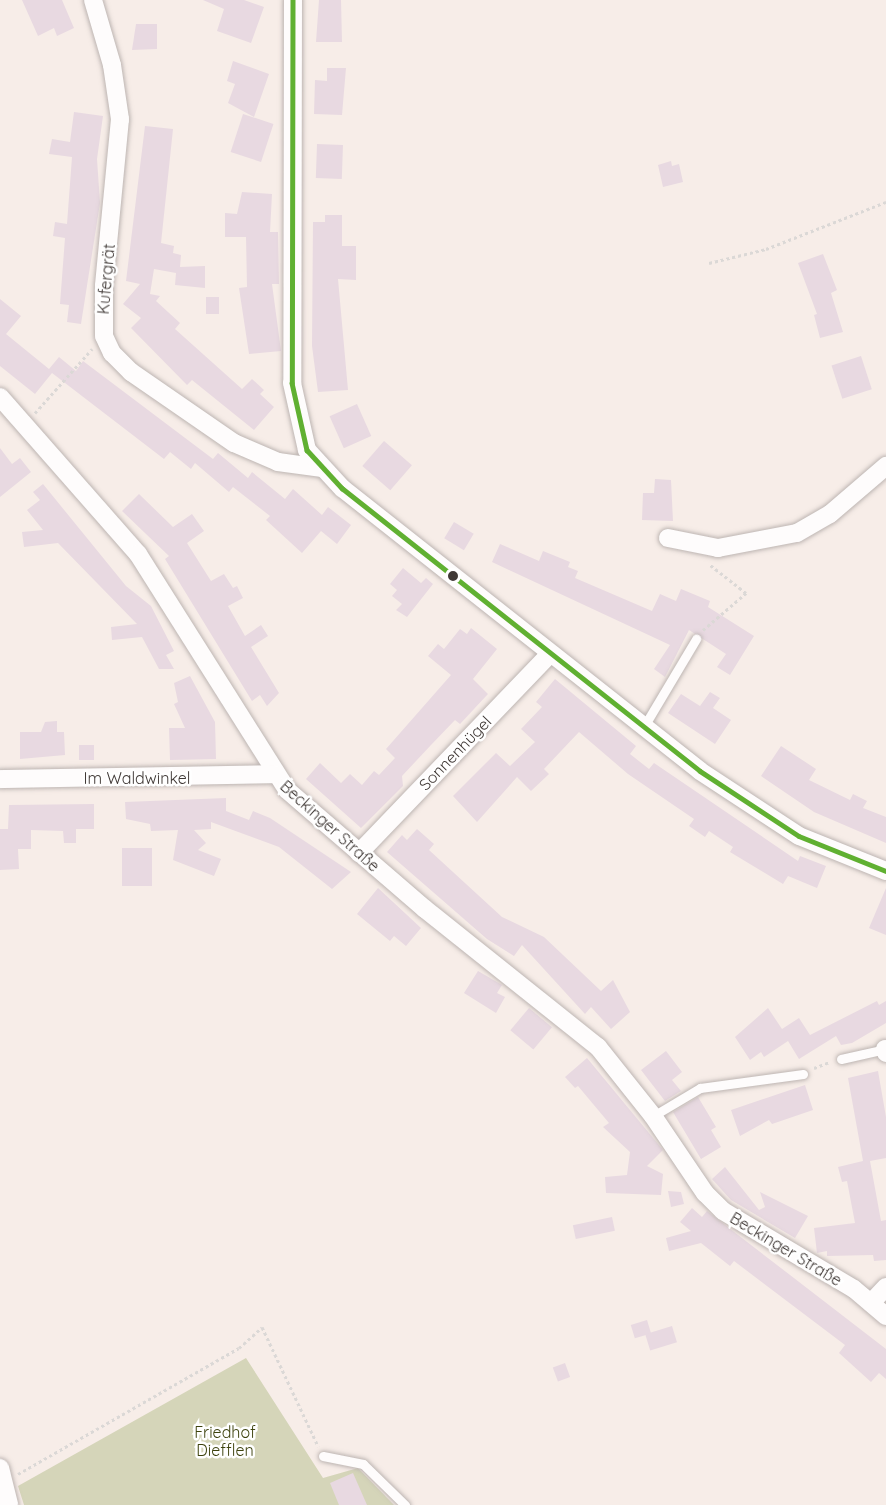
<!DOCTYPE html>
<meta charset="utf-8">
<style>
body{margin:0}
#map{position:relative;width:886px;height:1505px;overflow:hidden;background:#f7ede8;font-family:Quicksand,sans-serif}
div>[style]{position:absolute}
.green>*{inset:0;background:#d5d5b9}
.building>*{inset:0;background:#e8d9e1;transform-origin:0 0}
.path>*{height:3px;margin-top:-1.5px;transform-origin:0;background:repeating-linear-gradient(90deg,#dbd8d6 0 3px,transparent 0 6px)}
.roads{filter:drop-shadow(0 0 2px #bdb5b2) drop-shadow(0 0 2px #bdb5b2)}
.lane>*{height:9px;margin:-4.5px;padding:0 4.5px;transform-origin:4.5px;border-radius:4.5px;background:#fefcfc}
.street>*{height:18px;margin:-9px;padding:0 9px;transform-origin:9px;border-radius:9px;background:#fefcfc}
.bus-1>*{height:4.5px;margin:-2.25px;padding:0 2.25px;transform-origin:2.25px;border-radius:2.25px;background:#60b031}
.dots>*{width:16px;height:16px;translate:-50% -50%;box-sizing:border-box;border:3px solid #fff;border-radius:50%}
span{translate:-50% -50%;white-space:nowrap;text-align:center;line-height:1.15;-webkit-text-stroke:5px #fff;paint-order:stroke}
.street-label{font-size:16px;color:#403936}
.park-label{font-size:16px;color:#3e430e}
</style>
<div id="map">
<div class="green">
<div style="clip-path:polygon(246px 1358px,323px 1478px,358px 1468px,394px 1505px,24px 1505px,18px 1486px)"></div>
</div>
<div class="building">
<div style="clip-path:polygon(22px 0,62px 0,74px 28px,57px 36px,54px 28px,38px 36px)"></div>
<div style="clip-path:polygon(203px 0,244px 0,264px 7px,251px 43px,217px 31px,224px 9px)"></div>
<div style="clip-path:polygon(319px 0,341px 0,342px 42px,316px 42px)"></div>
<div style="clip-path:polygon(136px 24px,157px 24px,157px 49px,132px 50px)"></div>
<div style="clip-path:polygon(233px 61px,269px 74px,254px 117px,228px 103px,235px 84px,227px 81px)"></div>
<div style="clip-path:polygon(327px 68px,346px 68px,342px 115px,314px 114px,315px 80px,327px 81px)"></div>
<div style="clip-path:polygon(74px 112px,103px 116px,97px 159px,100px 203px,81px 324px,67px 322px,69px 305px,60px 304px,65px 238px,53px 236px,55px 222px,67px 224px,72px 157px,49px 154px,52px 139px,70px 142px)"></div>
<div style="left:243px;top:114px;width:32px;height:40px;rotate:18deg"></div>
<div style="clip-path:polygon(145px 126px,173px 129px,161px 243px,174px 246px,173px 253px,181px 255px,180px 267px,205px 266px,205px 288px,175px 285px,176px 273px,154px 269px,150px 294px,160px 296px,156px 301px,180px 323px,175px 329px,242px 389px,252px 379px,264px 390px,260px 394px,274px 407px,254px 430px,192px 380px,187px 385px,131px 328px,141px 318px,123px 304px,140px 284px,126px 281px)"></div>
<div style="left:317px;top:144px;width:26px;height:34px;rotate:2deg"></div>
<div style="clip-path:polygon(671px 161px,672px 166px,679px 164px,683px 182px,663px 187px,658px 165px)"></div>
<div style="clip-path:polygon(242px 192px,272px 194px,270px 232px,278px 232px,279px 284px,272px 284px,281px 351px,249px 354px,239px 288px,247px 287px,246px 237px,225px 237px,225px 213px,237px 214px)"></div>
<div style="clip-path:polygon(325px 215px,342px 215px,342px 246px,356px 246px,356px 280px,338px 279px,348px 390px,318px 392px,312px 346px,313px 222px,325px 222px)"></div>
<div style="clip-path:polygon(823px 254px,837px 290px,831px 293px,843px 332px,820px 338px,814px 315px,817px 314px,798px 263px)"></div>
<div style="left:219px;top:297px;width:17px;height:13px;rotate:90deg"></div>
<div style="clip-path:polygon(0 299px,21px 316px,6px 334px,49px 369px,59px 357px,76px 371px,83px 361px,213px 459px,218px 453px,248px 478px,252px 472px,285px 499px,293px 489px,322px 515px,328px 507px,351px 525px,337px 544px,321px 531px,302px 553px,266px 520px,270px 516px,233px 487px,229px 492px,195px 463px,191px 469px,170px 452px,164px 459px,52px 373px,35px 394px,0 366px)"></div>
<div style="left:861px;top:356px;width:35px;height:31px;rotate:72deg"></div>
<div style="left:357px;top:404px;width:35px;height:30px;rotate:66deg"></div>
<div style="left:384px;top:441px;width:37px;height:33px;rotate:41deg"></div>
<div style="clip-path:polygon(0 448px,12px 464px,20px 458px,31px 472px,0 497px)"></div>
<div style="clip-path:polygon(655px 479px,671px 480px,673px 521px,642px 520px,643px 493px,654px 493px)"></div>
<div style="clip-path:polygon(43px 484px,126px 586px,151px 606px,174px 651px,166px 655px,174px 669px,159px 669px,142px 637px,112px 640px,111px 627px,137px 624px,58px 543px,24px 547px,22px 532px,43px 530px,27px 510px,40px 500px,33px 492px)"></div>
<div style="clip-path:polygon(139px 494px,173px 527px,192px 514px,204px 531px,187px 543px,211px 581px,224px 574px,233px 588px,237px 586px,243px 598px,228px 606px,245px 636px,261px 625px,268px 636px,251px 647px,279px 693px,267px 706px,260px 695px,252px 701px,165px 559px,169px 556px,122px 511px)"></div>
<div style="left:454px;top:522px;width:23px;height:19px;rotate:31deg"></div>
<div style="clip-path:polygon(500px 544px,539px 561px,543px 551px,570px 562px,568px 567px,578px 571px,575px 578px,652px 611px,660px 594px,676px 601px,681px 589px,710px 601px,708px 607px,754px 636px,730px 675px,717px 667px,726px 654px,689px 630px,665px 677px,654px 669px,670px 645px,492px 562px)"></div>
<div style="clip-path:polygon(403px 568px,421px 583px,426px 578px,433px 584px,407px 617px,396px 610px,402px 604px,392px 596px,397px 590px,390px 584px)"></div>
<div style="clip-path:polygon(471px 628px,497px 649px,473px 679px,488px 694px,460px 724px,455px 720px,431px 745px,402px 776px,403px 786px,361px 828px,306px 779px,320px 763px,341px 783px,350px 774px,362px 785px,374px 771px,379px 775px,395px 758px,386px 749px,451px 675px,428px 656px,438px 644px,444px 649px,460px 629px,467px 634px)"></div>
<div style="clip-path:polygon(190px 676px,215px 722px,216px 759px,170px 760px,169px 728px,185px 728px,174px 704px,178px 702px,174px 683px)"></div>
<div style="clip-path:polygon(555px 679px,636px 746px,630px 754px,649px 769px,654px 763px,798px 861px,800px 856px,826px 866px,817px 888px,788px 876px,783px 884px,730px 852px,733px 847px,709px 831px,705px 837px,689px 826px,694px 819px,628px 774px,579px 732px,544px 769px,549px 774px,531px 791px,517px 777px,477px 822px,453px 796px,496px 753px,510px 766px,535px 742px,521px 729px,542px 707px,536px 702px)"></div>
<div style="clip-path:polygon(710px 692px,720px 698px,713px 708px,731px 720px,715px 744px,668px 713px,681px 694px,700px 706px)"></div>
<div style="clip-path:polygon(57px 721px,57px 732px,64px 732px,65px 755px,20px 759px,20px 732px,41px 732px,45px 722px)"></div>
<div style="left:79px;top:745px;width:15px;height:15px"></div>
<div style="clip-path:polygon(781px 746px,816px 769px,809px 780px,850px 800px,853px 794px,867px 801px,863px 808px,886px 817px,886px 843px,814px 812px,761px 776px)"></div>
<div style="clip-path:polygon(226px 798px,226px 811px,249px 820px,253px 811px,270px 818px,351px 872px,332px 889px,279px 847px,211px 822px,211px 829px,194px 830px,206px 843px,198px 850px,221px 859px,214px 876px,173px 860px,178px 830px,151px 831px,150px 824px,126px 819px,125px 802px)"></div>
<div style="clip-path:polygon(94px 804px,94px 829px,76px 829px,76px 843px,64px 843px,63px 831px,31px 830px,31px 849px,18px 849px,19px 869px,0 870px,0 829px,8px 829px,9px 805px)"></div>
<div style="clip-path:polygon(417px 829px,434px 844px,429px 850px,502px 917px,544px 937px,601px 991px,613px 980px,630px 1012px,611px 1029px,591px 1007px,585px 1014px,522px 945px,514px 956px,487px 939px,387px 852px,402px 835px,407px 840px)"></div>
<div style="left:122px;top:848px;width:30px;height:38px"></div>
<div style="clip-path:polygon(378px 888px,421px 928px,406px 946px,394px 936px,390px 941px,357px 914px)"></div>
<div style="clip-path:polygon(886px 888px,886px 935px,869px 928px)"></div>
<div style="clip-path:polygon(478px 971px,502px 985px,497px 993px,505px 997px,496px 1013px,464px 993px)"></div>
<div style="clip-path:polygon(877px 1001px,879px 1005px,886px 1001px,886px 1023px,852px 1043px,841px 1045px,836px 1036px,799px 1059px,788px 1041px,764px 1057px,761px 1052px,750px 1060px,735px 1037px,768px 1008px,782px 1029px,799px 1018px,810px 1035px)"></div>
<div style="left:529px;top:1008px;width:30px;height:29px;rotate:40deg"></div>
<div style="clip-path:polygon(666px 1051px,682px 1072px,672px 1080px,681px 1091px,665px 1101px,641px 1070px)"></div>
<div style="clip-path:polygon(587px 1058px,663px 1150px,647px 1166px,663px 1174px,661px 1195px,606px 1193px,605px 1177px,627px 1175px,630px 1152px,603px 1127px,609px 1123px,578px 1086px,575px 1088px,565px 1077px)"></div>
<div style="clip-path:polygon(878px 1071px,886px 1117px,886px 1158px,870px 1161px,881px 1221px,886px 1220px,886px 1260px,874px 1261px,873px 1255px,827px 1256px,827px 1251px,817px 1253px,814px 1228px,855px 1223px,847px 1181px,842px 1182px,838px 1167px,863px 1161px,848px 1078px)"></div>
<div style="clip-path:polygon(805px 1085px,813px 1110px,772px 1124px,769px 1120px,740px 1136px,731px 1110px)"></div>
<div style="clip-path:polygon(698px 1097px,716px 1127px,711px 1130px,721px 1147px,701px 1159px,673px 1112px)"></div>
<div style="clip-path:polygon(725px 1167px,759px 1210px,765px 1207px,760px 1192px,808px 1216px,795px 1238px,731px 1200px,712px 1179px)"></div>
<div style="clip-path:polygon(668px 1191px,681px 1192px,684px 1204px,671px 1207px)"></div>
<div style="clip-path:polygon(692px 1208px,702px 1217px,707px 1211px,886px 1349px,886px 1379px,879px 1373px,871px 1382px,839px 1353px,845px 1345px,734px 1261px,730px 1266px,701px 1243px,669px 1251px,666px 1238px,691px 1231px,680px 1222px)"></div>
<div style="left:612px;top:1217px;width:14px;height:40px;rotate:78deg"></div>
<div style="left:647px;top:1320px;width:14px;height:17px;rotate:73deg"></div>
<div style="left:672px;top:1326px;width:17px;height:28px;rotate:73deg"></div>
<div style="left:565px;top:1363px;width:15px;height:13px;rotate:70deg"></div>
<div style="clip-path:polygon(353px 1473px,367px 1505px,339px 1505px,330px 1483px)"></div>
</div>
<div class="path">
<div style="left:709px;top:263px;width:59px;rotate:-13.8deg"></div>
<div style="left:766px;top:249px;width:129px;rotate:-21.4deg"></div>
<div style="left:35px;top:413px;width:86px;rotate:-48.3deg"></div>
<div style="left:703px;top:630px;width:57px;rotate:-40.7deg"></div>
<div style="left:746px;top:593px;width:47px;rotate:-141.9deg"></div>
<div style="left:814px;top:1068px;width:17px;rotate:-21deg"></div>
<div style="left:18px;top:1474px;width:254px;rotate:-29.7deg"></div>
<div style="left:239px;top:1348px;width:31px;rotate:-42deg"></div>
<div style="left:262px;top:1327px;width:132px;rotate:64.8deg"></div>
</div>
<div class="roads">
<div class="lane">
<div style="left:643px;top:728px;width:104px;rotate:-59.2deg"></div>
<div style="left:841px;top:1059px;width:45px;rotate:-12.8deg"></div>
<div style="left:653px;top:1116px;width:55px;rotate:-30.8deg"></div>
<div style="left:700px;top:1088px;width:104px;rotate:-7.7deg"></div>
<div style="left:323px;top:1456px;width:41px;rotate:11.3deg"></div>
<div style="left:363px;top:1464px;width:59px;rotate:44.3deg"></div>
</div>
<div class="street">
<div style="left:93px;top:0;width:68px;rotate:73.7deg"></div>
<div style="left:112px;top:65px;width:55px;rotate:81.6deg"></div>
<div style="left:120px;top:119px;width:168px;rotate:95.5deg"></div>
<div style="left:104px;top:286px;width:50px;rotate:90deg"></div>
<div style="left:104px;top:336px;width:19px;rotate:65deg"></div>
<div style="left:112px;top:353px;width:27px;rotate:45deg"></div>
<div style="left:131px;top:372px;width:125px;rotate:34.6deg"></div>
<div style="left:234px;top:443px;width:48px;rotate:23.4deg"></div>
<div style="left:278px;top:462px;width:43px;rotate:7.9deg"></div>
<div style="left:293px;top:0;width:383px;rotate:90.1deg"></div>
<div style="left:292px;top:383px;width:69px;rotate:77.4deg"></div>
<div style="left:307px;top:450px;width:52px;rotate:47.4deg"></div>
<div style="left:342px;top:488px;width:456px;rotate:38.3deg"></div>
<div style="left:700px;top:771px;width:118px;rotate:33.3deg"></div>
<div style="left:799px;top:836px;width:94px;rotate:21.9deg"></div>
<div style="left:0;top:397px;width:209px;rotate:48.7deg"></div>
<div style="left:138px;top:554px;width:279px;rotate:57.7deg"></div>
<div style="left:287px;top:790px;width:182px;rotate:40.8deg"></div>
<div style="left:425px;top:909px;width:221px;rotate:38.6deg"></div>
<div style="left:598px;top:1047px;width:88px;rotate:51.4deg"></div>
<div style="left:653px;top:1116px;width:93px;rotate:56deg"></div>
<div style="left:705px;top:1193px;width:25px;rotate:45deg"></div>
<div style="left:723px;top:1211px;width:152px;rotate:30.8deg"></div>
<div style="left:854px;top:1289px;width:42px;rotate:40.2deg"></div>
<div style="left:668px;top:538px;width:51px;rotate:11.3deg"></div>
<div style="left:718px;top:548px;width:80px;rotate:-10.8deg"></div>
<div style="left:797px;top:533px;width:38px;rotate:-30deg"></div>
<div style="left:830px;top:514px;width:74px;rotate:-40.6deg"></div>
<div style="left:0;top:779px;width:274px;rotate:-1deg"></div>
<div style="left:359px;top:853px;width:276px;rotate:-46.2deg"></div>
<div style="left:885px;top:1049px;width:4px;rotate:76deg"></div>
<div style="left:871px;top:1303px;width:22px;rotate:-47deg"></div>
<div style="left:0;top:1468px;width:38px;rotate:76deg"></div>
</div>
</div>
<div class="bus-1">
<div style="left:293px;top:0;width:383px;rotate:90.1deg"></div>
<div style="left:292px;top:383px;width:69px;rotate:77.4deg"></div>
<div style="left:307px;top:450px;width:52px;rotate:47.4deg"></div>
<div style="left:342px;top:488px;width:456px;rotate:38.3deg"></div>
<div style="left:700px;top:771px;width:118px;rotate:33.3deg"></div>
<div style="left:799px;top:836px;width:94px;rotate:21.9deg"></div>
</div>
<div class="dots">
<div style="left:453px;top:576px;background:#403936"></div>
</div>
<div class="street-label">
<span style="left:106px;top:279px;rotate:-85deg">Kufergrät</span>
<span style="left:455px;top:753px;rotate:-46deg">Sonnenhügel</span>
<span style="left:137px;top:778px">Im Waldwinkel</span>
<span style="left:330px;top:826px;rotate:42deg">Beckinger Straße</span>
<span style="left:786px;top:1249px;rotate:31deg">Beckinger Straße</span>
</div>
<div class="park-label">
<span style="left:225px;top:1441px">Friedhof<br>Diefflen</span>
</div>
</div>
